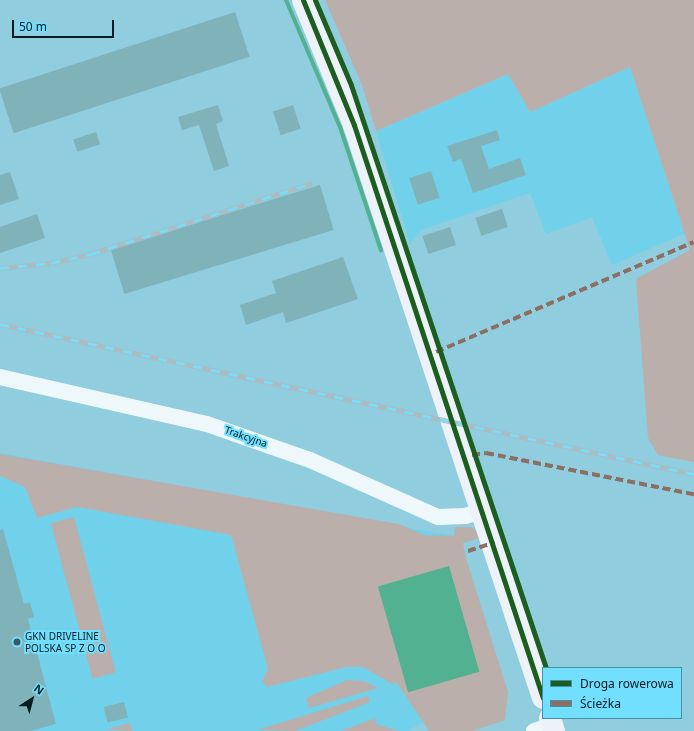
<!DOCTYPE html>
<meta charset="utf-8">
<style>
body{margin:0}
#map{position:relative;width:694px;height:731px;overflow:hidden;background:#90cdde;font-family:"Noto Sans",sans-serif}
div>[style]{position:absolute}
.built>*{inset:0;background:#71d1eb}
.green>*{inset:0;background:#baafab;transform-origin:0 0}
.water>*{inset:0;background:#51b190;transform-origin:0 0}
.stream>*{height:4px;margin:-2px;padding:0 2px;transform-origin:2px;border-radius:2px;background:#51b190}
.building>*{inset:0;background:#80b2ba;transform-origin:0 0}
.street>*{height:16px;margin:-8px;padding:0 8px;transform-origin:8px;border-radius:8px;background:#eef8fa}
.secondary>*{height:22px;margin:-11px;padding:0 11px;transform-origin:11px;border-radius:11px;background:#ecf2f7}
.rail>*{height:4.5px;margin-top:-2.25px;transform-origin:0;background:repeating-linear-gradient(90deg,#71dffd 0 9px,#adbcc0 0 18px);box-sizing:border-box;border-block:1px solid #adbcc0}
.quiet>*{height:4px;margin-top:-2px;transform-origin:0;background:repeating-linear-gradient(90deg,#8d6e63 0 8px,transparent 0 12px)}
.cycleway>*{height:5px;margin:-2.5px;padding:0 2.5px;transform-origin:2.5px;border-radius:2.5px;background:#1b5e20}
.dots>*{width:11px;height:11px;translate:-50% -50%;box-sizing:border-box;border:2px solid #71dffd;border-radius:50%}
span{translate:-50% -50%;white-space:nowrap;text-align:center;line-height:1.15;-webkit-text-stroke:4px #71dffd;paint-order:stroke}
.street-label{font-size:10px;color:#041c22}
.poi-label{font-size:10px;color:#041c22}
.left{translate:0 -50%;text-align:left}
.legend{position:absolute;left:542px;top:667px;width:140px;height:52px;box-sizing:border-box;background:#71dffd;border:1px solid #4591a5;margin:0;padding:5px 7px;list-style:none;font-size:12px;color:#041c22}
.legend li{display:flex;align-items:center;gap:8px;height:20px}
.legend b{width:20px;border:1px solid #4591a5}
.north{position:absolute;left:12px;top:679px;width:40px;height:40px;-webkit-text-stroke:3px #71dffd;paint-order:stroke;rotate:36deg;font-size:11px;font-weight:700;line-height:16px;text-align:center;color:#041c22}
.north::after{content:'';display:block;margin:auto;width:14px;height:18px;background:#041c22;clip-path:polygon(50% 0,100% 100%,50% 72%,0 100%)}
.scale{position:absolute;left:12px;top:20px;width:102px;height:18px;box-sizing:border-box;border:2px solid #041c22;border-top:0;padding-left:5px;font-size:12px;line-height:14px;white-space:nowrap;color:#041c22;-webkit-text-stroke:3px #71dffd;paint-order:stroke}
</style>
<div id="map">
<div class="built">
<div style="clip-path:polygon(630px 67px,686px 233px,612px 265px,592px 217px,546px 234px,530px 193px,421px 230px,410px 244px,376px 131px,508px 74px,530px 112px)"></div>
<div style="clip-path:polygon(0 453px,454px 536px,506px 690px,440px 712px,408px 731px,0 731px)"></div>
</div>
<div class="green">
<div style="clip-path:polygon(325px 0,694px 0,694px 462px,658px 455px,648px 438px,636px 279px,690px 250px,630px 67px,530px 112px,508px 74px,376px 131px,362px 85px)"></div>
<div style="clip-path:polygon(0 454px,398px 524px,425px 535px,454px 536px,455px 527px,472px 527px,483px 537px,463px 543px,466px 558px,508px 692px,505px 720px,473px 731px,429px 731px,397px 683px,392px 684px,363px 667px,346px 667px,267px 687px,262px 681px,268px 669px,231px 535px,77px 507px,37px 518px,25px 487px,0 476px)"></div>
<div style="left:74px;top:517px;width:161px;height:24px;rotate:75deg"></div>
<div style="clip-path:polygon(347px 680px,364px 681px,378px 688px,309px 708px,306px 698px)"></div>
<div style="clip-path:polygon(368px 696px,370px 702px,295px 731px,257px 730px)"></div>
<div style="clip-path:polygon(375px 718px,376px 724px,398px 731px,341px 731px)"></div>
<div style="clip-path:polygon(130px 723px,132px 731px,109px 730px,108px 729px)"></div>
</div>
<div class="water">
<div style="left:449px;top:566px;width:110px;height:74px;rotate:74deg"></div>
</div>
<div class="stream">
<div style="left:286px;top:0;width:138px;rotate:67deg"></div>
<div style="left:340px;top:127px;width:130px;rotate:71.6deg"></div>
</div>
<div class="building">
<div style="left:235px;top:12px;width:47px;height:248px;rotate:72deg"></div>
<div style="clip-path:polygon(218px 105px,223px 121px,216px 124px,229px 166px,214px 171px,199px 125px,182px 130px,178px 117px)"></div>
<div style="left:293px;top:105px;width:25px;height:21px;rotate:72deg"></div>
<div style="clip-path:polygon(497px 130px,500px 140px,481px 146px,489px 169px,520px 158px,526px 175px,473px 193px,461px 159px,453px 162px,447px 146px)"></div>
<div style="left:96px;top:132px;width:13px;height:24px;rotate:72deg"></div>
<div style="left:431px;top:171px;width:28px;height:23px;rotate:72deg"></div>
<div style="clip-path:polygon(10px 172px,19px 199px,0 205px,0 175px)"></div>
<div style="left:320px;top:185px;width:47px;height:219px;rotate:73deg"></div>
<div style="left:502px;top:209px;width:19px;height:28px;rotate:72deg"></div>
<div style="clip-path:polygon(37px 214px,45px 238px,0 253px,0 227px)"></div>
<div style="left:450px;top:227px;width:19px;height:29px;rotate:72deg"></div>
<div style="clip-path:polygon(343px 257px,358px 299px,286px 323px,283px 312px,246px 325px,240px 305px,276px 293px,272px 281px)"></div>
<div style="clip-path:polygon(3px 529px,24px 604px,30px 602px,34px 617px,28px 619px,56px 724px,31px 731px,0 731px,0 530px)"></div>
<div style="left:124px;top:702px;width:16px;height:21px;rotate:76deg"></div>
</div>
<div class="street">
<div style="left:0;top:377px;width:212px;rotate:12.8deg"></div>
<div style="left:207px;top:424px;width:109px;rotate:19.3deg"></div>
<div style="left:310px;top:460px;width:140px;rotate:24deg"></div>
<div style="left:438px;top:517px;width:27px;rotate:-2deg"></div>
<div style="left:465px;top:516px;width:18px;rotate:-16deg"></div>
<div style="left:534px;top:731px;width:19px;rotate:-18deg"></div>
</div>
<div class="secondary">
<div style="left:303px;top:0;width:135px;rotate:67.8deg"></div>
<div style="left:354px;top:125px;width:603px;rotate:71.75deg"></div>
<div style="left:550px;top:718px;width:14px;rotate:73deg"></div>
</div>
<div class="rail">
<div style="left:0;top:268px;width:51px;rotate:-5.6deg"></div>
<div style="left:51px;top:263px;width:41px;rotate:-12.7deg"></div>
<div style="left:91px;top:254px;width:232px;rotate:-17.8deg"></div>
<div style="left:0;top:324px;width:710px;rotate:12.2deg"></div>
</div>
<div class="quiet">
<div style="left:436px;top:352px;width:280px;rotate:-23.1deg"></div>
<div style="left:472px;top:455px;width:14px;rotate:-8deg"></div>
<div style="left:486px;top:453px;width:212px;rotate:11.2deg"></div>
<div style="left:468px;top:551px;width:28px;rotate:-18deg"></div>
</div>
<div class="cycleway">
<div style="left:303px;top:0;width:135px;rotate:67.8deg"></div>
<div style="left:354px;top:125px;width:603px;rotate:71.75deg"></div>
<div style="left:315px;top:0;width:92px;rotate:67deg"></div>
<div style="left:351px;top:85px;width:615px;rotate:71.51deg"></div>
</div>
<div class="dots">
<div style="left:17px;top:642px;background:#355a64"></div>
</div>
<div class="street-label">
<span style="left:246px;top:437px;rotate:19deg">Trakcyjna</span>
</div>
<div class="poi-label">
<span class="left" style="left:25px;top:642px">GKN DRIVELINE<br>POLSKA SP Z O O</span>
</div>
<ul class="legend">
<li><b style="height:5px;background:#1b5e20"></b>Droga rowerowa</li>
<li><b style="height:5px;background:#8d6e63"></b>Ścieżka</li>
</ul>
<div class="north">N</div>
<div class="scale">50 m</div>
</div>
